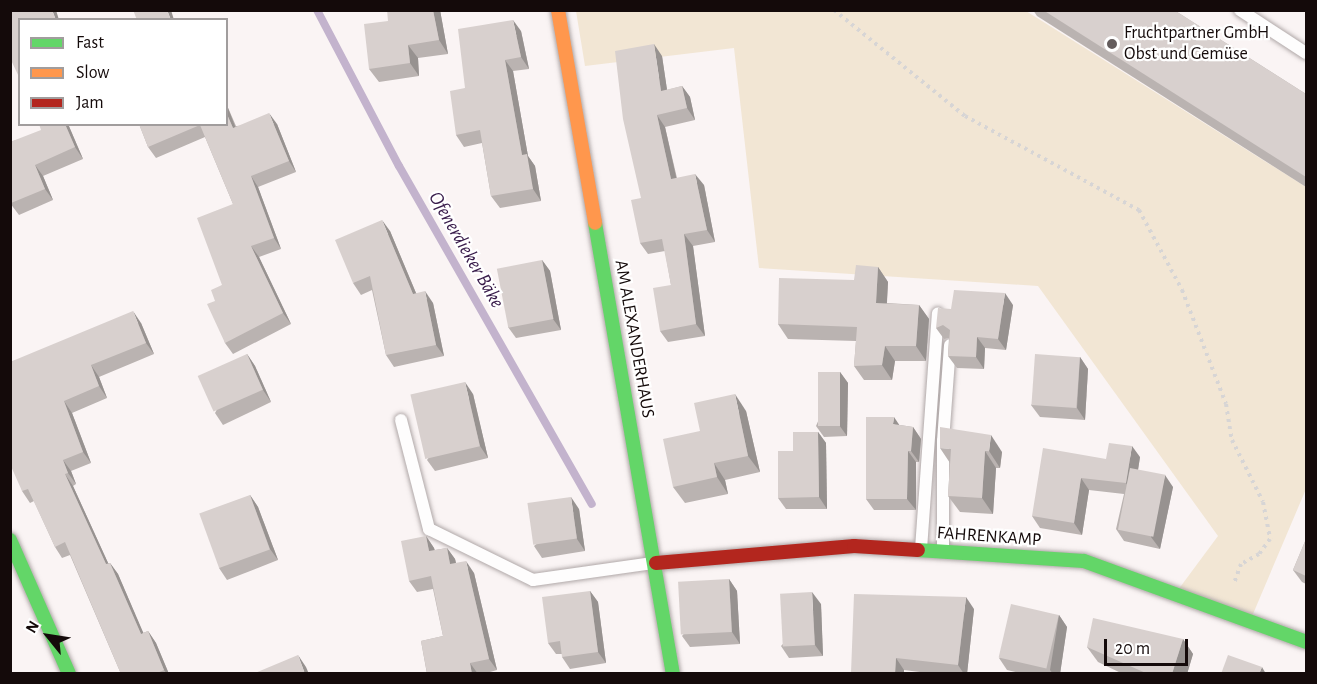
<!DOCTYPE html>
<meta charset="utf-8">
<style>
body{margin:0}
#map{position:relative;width:1317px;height:684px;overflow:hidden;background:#faf4f4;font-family:"Alegreya Sans",sans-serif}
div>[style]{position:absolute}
.green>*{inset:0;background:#f2e6d4}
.stream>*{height:8px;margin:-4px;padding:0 4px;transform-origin:4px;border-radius:4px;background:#c3b3cd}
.path>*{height:4px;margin-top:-2px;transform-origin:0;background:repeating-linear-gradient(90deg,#d7d5d5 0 3px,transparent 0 7.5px)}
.roads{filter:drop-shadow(0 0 2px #b0a8a8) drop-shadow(0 0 2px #b0a8a8)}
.lane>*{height:12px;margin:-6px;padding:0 6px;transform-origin:6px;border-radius:6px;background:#fefdfd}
.fast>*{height:14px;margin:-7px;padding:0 7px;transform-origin:7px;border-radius:7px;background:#63d668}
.slow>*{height:14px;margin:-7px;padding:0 7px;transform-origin:7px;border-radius:7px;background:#ff974d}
.jam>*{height:14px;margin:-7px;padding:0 7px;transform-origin:7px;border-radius:7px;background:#b3261e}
.wall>*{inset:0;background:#bab3b1}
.shaded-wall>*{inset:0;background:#979290}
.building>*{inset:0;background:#d8d0ce;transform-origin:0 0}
.dots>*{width:16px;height:16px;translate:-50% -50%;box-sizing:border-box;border:3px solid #fff;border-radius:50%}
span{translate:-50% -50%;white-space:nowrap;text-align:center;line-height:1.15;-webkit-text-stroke:4.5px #fff;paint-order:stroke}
.poi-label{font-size:18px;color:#140a0a}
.left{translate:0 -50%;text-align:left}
.street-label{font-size:18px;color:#140a0a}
.water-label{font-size:20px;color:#371a49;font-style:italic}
.frame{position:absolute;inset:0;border:12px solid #140a0a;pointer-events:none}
.legend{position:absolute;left:18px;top:18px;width:210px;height:108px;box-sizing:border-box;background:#fff;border:2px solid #a19d9d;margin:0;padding:8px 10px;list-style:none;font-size:18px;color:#140a0a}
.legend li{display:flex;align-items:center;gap:12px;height:30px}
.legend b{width:30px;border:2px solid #a19d9d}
.north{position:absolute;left:18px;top:606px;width:60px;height:60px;-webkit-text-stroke:4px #fff;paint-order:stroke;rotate:300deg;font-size:16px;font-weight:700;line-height:24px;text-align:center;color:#140a0a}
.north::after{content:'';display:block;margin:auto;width:21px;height:27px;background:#140a0a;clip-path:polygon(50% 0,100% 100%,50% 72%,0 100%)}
.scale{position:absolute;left:1104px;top:639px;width:84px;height:27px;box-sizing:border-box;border:3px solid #140a0a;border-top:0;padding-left:8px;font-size:18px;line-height:21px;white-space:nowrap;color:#140a0a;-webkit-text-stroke:4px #fff;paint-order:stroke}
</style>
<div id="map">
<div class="green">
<div style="clip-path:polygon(576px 11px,1026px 11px,1306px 187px,1306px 489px,1250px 621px,1175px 594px,1218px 536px,1038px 286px,759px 268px,734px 48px,585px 66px)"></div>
</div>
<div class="stream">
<div style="left:317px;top:10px;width:176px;rotate:62.3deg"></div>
<div style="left:399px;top:166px;width:389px;rotate:60.3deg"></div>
</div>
<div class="path">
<div style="left:834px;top:10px;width:169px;rotate:39deg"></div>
<div style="left:965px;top:116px;width:198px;rotate:28.4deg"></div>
<div style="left:1139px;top:210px;width:91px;rotate:61.7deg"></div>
<div style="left:1182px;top:290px;width:122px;rotate:68.9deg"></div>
<div style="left:1226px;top:404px;width:36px;rotate:81deg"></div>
<div style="left:1232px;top:440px;width:69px;rotate:63.4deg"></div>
<div style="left:1263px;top:502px;width:38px;rotate:79deg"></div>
<div style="left:1270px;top:539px;width:19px;rotate:126deg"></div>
<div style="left:1259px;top:554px;width:21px;rotate:151deg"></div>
<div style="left:1241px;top:564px;width:20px;rotate:110deg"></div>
</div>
<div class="roads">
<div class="lane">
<div style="left:1240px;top:10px;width:79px;rotate:33.1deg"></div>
<div style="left:401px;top:420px;width:113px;rotate:75.6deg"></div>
<div style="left:429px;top:529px;width:116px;rotate:26.1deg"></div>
<div style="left:533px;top:580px;width:121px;rotate:-8.1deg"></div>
<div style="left:921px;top:549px;width:236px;rotate:-85.9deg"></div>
<div style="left:943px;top:551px;width:110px;rotate:-90deg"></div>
<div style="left:943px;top:441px;width:96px;rotate:-85.8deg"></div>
</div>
<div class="fast">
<div style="left:595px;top:223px;width:458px;rotate:80.2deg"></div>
<div style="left:10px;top:540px;width:146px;rotate:66.2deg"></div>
<div style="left:918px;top:550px;width:166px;rotate:3.8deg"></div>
<div style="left:1084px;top:561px;width:236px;rotate:20deg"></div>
</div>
<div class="slow">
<div style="left:558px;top:10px;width:216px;rotate:80.1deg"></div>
</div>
<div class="jam">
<div style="left:656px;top:563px;width:199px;rotate:-4.9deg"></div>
<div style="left:854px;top:546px;width:64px;rotate:3.6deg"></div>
</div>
</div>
<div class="wall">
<div style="clip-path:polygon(440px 10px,448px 54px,418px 58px,419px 76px,379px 82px,369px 69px,388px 21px)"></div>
<div style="clip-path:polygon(1033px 10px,1174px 10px,1306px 94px,1306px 187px,1037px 16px)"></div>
<div style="clip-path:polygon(521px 31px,529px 69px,513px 71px,528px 156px,535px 166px,541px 201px,500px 208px,491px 196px,482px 143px,464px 147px,456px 135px,465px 88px)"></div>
<div style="clip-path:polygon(662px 56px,667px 90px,682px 86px,690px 97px,695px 120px,665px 127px,677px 178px,704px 185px,715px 242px,693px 246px,705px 336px,668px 342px,660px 331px,671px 285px,665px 251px,648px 254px,640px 243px,641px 198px)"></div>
<div style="clip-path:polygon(226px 103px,236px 126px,277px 124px,296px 172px,258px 187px,281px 249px,259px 257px,291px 324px,233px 354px,225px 343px,215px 301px,222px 285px,233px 204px,205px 137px,156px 158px,148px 147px,139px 124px,226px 124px)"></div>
<div style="clip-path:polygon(68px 124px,83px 159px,43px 176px,53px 200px,19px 215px,10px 203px,10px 142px)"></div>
<div style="clip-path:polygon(390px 231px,416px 293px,433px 303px,444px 356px,394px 367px,386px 355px,372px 290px,361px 295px,353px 283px)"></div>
<div style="clip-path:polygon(542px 260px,550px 271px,561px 330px,516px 338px,508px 327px)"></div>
<div style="clip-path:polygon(878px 267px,888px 282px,887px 303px,919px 305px,929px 319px,926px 361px,895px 361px,892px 380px,864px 380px,854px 366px,856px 341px,788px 339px,778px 324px,854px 280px)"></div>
<div style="clip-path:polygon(1013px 305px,1006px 350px,985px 348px,984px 369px,957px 368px,948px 356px,949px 338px,944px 339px,936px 328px,951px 309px)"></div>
<div style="clip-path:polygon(141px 323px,154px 354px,99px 377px,107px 398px,72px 413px,91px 463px,71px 471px,76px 484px,73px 486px,108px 563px,110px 563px,118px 574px,143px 633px,148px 631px,156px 643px,169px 674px,121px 674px,70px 555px,62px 558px,55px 547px,34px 501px,30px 503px,22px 491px,10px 362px)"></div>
<div style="clip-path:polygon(247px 354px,255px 366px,271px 402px,223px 425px,215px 413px)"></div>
<div style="clip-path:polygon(1080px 357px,1088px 369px,1085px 420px,1040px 417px,1031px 405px)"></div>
<div style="clip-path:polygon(840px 372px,848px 383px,847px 436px,824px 437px,816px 426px)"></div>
<div style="clip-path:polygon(473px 394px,488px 458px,435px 471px,427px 460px)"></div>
<div style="clip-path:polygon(746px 411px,760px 472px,725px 480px,728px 494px,685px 503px,673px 487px,700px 431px)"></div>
<div style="clip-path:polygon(900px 425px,913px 427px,921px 439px,919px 462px,916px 462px,916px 510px,874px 510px,866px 499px)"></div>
<div style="clip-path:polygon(818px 432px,826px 443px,827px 509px,786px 509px,778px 498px,793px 451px)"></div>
<div style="clip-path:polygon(940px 448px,1002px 452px,1000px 468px,996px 468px,993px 514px,960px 512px,948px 496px,950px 463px)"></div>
<div style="clip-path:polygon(1140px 457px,1138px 470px,1173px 487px,1160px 549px,1124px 541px,1116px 529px,1124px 494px,1089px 490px,1082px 535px,1040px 528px,1032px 516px,1106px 459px)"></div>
<div style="clip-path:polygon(250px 495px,258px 507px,278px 560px,227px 580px,219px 568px)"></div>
<div style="clip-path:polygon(579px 509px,585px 551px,542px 558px,534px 546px)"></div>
<div style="clip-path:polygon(426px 536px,434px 548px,435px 550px,447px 548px,455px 559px,456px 563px,474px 573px,497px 670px,483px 674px,427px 674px,421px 641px,443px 636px,433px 589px,417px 592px,409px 581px)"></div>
<div style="clip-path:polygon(1306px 539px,1306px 584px,1302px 582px,1293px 570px)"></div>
<div style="clip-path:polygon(729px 579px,737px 591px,740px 644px,690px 647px,682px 636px)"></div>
<div style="clip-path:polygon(590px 591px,598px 602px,606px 663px,570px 669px,562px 657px,562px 654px,556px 654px,548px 643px)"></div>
<div style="clip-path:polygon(821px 604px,823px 656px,789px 658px,781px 646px)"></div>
<div style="clip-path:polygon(974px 609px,967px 674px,935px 674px,904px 670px,904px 674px,851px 673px)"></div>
<div style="clip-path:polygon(1059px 615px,1067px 627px,1060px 674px,1024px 674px,1007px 670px,999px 658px)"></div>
<div style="clip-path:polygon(1183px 639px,1193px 654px,1187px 674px,1123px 674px,1098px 662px,1087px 647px)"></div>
</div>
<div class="shaded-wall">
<div style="clip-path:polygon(52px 10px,56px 10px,59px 20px,56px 20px)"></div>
<div style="clip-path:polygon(167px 10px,171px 10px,174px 20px,171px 20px)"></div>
<div style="clip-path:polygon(433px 10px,440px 10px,448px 54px,439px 40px)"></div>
<div style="clip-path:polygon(513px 20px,521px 31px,529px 69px,521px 57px)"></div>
<div style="clip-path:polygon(654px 44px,662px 56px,669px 103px,661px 91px)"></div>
<div style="clip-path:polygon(408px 45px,418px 58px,419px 76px,410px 63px)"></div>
<div style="clip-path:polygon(505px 60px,513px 71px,528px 156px,535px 166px,541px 201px,533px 189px,522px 155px)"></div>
<div style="clip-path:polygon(682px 86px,690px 97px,695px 120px,687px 108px)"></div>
<div style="clip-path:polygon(226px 103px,240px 139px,233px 128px,226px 112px)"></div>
<div style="clip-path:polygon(269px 113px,277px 124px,296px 172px,289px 161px)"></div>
<div style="clip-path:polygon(657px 115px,665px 127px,679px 190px,671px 179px)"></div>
<div style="clip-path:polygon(65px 124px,68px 124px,83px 159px,75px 147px)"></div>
<div style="clip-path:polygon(35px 165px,43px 176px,53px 200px,45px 189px)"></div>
<div style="clip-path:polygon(695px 174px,704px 185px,715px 242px,707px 230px)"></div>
<div style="clip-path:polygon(251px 176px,258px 187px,281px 249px,274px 238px)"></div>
<div style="clip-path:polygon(382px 220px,390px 231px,421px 305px,413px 294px)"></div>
<div style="clip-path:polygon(684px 234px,693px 246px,705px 336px,696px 324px)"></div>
<div style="clip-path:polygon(251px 246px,259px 257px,291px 324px,283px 313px)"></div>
<div style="clip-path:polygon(542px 260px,550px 271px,561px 330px,553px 319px)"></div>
<div style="clip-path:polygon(878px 267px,888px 282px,886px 317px,876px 303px)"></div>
<div style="clip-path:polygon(425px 291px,433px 303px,444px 356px,436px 345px)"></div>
<div style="clip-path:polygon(1005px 293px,1013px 305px,1006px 350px,998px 339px)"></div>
<div style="clip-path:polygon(919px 305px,929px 319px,926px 361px,916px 346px)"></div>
<div style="clip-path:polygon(133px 311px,141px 323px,154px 354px,146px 343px)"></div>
<div style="clip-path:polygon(977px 337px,985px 348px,984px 369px,976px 357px)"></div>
<div style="clip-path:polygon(885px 346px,895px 361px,892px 380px,882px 365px)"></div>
<div style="clip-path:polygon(247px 354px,255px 366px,271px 402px,263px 390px)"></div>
<div style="clip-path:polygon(1080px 357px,1088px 369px,1085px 420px,1077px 408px)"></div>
<div style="clip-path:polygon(91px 365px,99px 377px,107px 398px,99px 386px)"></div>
<div style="clip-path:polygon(840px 372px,848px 383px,847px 436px,839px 425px)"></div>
<div style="clip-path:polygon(465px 382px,473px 394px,488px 458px,480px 446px)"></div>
<div style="clip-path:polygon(735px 394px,746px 411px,760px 472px,748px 456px)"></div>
<div style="clip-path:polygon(64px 401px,72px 413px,91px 463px,83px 452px)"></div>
<div style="clip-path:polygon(894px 417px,902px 429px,893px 424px)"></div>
<div style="clip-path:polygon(913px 427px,921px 439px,919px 462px,911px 451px)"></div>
<div style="clip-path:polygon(818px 432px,826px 443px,827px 509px,819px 497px)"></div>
<div style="clip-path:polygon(991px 435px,1002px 452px,1000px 468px,989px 451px)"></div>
<div style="clip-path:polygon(1132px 446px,1140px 457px,1134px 495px,1126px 483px)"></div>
<div style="clip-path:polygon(908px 451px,916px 462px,916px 510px,907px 499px)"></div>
<div style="clip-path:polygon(985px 451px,996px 468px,993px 514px,982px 498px)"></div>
<div style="clip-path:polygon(63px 460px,71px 471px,76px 484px,68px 473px)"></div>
<div style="clip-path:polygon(714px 463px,725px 480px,728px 494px,717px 477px)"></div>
<div style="clip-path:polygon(65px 474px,73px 486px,114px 576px,106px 564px)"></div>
<div style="clip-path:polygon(1165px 475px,1173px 487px,1160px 549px,1151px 537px)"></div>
<div style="clip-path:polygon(1081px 478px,1089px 490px,1082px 535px,1074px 523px)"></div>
<div style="clip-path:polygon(250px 495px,258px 507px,278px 560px,270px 549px)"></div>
<div style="clip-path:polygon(571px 497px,579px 509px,585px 551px,577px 539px)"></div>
<div style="clip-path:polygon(426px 536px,434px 548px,437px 563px,429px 551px)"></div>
<div style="clip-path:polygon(447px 548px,455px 559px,459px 576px,450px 564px)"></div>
<div style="clip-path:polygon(466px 561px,474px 573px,497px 670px,489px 659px)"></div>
<div style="clip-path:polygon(110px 563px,118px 574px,149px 646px,141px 634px)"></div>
<div style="clip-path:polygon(729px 579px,737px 591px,740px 644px,732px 632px)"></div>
<div style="clip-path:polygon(590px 591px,598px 602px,606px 663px,598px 652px)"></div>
<div style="clip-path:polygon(812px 592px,821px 604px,823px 656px,815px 645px)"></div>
<div style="clip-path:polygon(966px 597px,974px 609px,967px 674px,964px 674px,958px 665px)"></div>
<div style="clip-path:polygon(1059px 615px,1067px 627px,1060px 674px,1053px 674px,1050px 670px)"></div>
<div style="clip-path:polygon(148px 631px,156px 643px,169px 674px,167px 674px,164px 670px)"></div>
<div style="clip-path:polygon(1183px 639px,1193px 654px,1187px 674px,1172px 674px)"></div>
<div style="clip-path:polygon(298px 655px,306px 667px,309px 674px,305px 674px)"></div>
<div style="clip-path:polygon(896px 658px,904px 670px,904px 674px,895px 674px)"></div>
<div style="clip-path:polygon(470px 663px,478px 674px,472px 674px)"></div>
<div style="clip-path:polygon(1262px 667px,1266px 674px,1259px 674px)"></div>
</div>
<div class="building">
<div style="clip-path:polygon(10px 10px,52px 10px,56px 20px,20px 20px,20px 79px,10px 58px)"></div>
<div style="clip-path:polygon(133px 10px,167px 10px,171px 20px,137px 20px)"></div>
<div style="clip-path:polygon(387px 10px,433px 10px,439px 40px,408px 45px,410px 63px,369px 69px,364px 24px,388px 21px)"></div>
<div style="clip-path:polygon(1043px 10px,1174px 10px,1306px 94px,1306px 177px)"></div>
<div style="clip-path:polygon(513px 20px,521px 57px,505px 60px,522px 155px,527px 154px,533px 189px,491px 196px,480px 130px,456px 135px,450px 91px,465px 88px,458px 29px)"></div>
<div style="clip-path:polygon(654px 44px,661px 91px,682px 86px,687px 108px,657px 115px,671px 179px,695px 174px,707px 230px,684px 234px,696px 324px,660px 331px,653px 288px,671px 285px,662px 239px,640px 243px,631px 200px,641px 198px,623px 119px,615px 51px)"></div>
<div style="clip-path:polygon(226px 112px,233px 128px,269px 113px,289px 161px,251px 176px,274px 238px,251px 246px,283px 313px,225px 343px,207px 304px,215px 301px,211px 290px,222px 285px,197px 218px,233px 204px,200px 125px,148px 147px,139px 124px,226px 124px)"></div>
<div style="clip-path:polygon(39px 124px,65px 124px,75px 147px,35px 165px,45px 189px,11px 203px,10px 142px,41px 130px)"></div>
<div style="clip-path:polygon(382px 220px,413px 294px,425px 291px,436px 345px,386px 355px,370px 276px,353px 283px,335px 240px)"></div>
<div style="left:542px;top:260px;width:60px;height:46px;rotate:79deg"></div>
<div style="clip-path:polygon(856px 265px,878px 267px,876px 303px,919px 305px,916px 346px,885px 346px,882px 365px,854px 366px,857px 327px,778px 324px,779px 278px,854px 280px)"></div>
<div style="clip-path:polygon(954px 290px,1005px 293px,998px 339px,977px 337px,976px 357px,948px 356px,950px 330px,943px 325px,936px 328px,938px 308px,951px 309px)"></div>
<div style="clip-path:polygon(133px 311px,146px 343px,91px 365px,99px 386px,64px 401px,83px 452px,63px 460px,68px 473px,65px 474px,106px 564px,110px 563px,141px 634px,148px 631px,164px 670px,155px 674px,121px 674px,65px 542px,55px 547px,28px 489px,22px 491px,10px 464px,10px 362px)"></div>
<div style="left:247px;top:354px;width:39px;height:54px;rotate:66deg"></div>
<div style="left:1035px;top:354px;width:45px;height:51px;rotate:4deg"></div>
<div style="left:818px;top:372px;width:22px;height:54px"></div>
<div style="left:465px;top:382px;width:66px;height:56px;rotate:77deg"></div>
<div style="clip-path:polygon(735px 394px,748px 456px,714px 463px,717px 477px,673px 487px,663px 439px,700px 431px,694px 403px)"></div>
<div style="clip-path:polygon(866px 417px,894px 417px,893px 424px,913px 427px,911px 451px,908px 451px,907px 499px,866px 499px)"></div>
<div style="clip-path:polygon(940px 427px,991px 435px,989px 451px,985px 451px,982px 498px,948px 496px,951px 449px,940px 448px)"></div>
<div style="clip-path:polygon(793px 432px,818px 432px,819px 497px,778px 498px,778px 451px,793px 451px)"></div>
<div style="clip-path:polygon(1109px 443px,1132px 446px,1126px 483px,1081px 478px,1074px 523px,1032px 516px,1043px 448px,1106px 459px)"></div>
<div style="left:1130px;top:468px;width:36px;height:63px;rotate:11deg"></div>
<div style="left:250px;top:495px;width:58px;height:54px;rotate:70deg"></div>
<div style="left:571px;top:497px;width:42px;height:44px;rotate:82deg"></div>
<div style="clip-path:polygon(426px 536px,429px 551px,447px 548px,450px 564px,466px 561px,489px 659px,470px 663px,472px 674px,427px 673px,421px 641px,443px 636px,431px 576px,409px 581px,401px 541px)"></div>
<div style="clip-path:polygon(1306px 539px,1306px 576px,1293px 570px)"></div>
<div style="left:729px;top:579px;width:53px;height:51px;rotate:87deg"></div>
<div style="clip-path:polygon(590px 591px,598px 652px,562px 657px,560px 641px,548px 643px,542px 597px)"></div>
<div style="left:812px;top:592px;width:53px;height:32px;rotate:87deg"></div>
<div style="clip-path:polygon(854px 594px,966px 597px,958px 665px,896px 658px,895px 674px,851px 673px)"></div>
<div style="left:1011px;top:604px;width:49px;height:55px;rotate:13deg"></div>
<div style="clip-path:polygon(1093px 618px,1183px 639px,1172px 674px,1148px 674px,1087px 647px)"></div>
<div style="clip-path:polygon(298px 655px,305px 674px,255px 674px,255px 673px)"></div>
<div style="clip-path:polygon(1228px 655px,1262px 667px,1259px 674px,1221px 674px)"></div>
</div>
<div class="dots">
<div style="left:1112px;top:44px;background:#645c5c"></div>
</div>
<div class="poi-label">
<span class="left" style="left:1124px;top:44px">Fruchtpartner GmbH<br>Obst und Gemüse</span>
</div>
<div class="street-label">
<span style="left:634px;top:339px;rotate:80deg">AM ALEXANDERHAUS</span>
<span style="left:989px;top:537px;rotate:4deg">FAHRENKAMP</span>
</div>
<div class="water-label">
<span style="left:466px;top:250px;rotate:60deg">Ofenerdieker Bäke</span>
</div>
<div class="frame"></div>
<ul class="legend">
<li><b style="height:8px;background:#63d668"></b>Fast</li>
<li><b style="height:8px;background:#ff974d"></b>Slow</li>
<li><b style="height:8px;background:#b3261e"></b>Jam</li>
</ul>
<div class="north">N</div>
<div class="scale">20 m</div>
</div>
